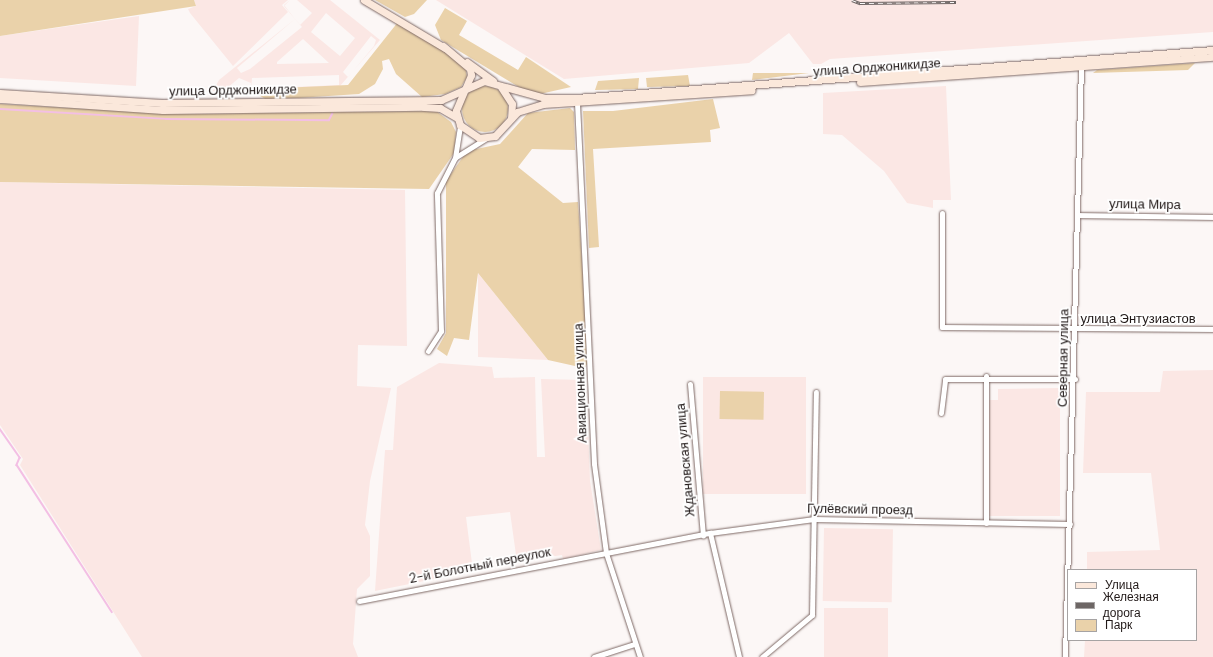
<!DOCTYPE html>
<meta charset="utf-8">
<style>
body{margin:0}
#map{position:relative;width:1213px;height:657px;overflow:hidden;background:#fcf7f6;font-family:"DM Sans",sans-serif}
div>[style]{position:absolute}
.built>*{inset:0;background:#fbe7e4;transform-origin:0 0}
.green>*{inset:0;background:#ead2aa;transform-origin:0 0}
.round{border-radius:50%}
.stream>*{height:1.5px;margin:-0.75px;padding:0 0.75px;transform-origin:0.75px;border-radius:0.75px;background:#f3bfe4}
.roads{filter:drop-shadow(0 0 1px #7e6965) drop-shadow(0 0 1px #7e6965)}
.street>*{height:5px;margin:-2.5px;padding:0 2.5px;transform-origin:2.5px;border-radius:2.5px;background:#fff}
.secondary>*{height:7px;margin:-3.5px;padding:0 3.5px;transform-origin:3.5px;border-radius:3.5px;background:#fbe8db}
.rail>*{height:3px;margin-top:-1.5px;transform-origin:0;background:repeating-linear-gradient(90deg,#fff 0 4.5px,#6d6665 0 9px);box-sizing:border-box;border-block:1px solid #6d6665}
span{translate:-50% -50%;white-space:nowrap;text-align:center;line-height:1.15;-webkit-text-stroke:3.5px #fff;paint-order:stroke}
.street-label{font-size:13px;color:#211918}
.legend{position:absolute;left:1067px;top:569px;width:130px;height:72px;box-sizing:border-box;background:#fff;border:1px solid #a6a3a3;margin:0;padding:5px 7px;list-style:none;font-size:12px;color:#211918}
.legend li{display:flex;align-items:center;gap:8px;height:20px}
.legend b{width:20px;border:1px solid #a6a3a3}
</style>
<div id="map">
<div class="built">
<div style="clip-path:polygon(194px 0,288px 0,282px 5px,288px 12px,233px 66px,190px 13px,188px 9px,196px 6px)"></div>
<div style="clip-path:polygon(evenodd,290px 0,284px 6px,300px 25px,312px 13px,297px 0,330px 0,380px 40px,340px 86px,251px 89px,251px 83px,239px 78px,226px 89px,213px 91px,219px 80px,295px 19px,284px 5px,290px 0,326px 13px,355px 38px,340px 56px,311px 32px,326px 13px,290px 0,295px 19px,302px 27px,250px 69px,241px 73px,237px 68px,295px 19px,290px 0,371px 36px,376px 40px,374px 46px,348px 77px,343px 72px,371px 36px,290px 0,303px 39px,329px 63px,277px 64px,277px 62px,303px 39px,290px 0,339px 75px,339px 85px,251px 89px,252px 78px,339px 75px)"></div>
<div style="clip-path:polygon(436px 0,1213px 0,1213px 32px,830px 59px,821px 64px,813px 64px,789px 33px,749px 63px,564px 79px)"></div>
<div style="clip-path:polygon(139px 16px,136px 86px,0 78px,0 36px)"></div>
<div style="clip-path:polygon(946px 86px,951px 200px,933px 200px,933px 208px,907px 203px,884px 171px,842px 135px,823px 134px,823px 93px)"></div>
<div style="clip-path:polygon(0 182px,405px 190px,407px 346px,358px 345px,357px 386px,391px 388px,370px 481px,365px 525px,370px 536px,370px 576px,357px 589px,353px 644px,358px 657px,142px 657px,20px 465px,23px 459px,0 425px)"></div>
<div style="clip-path:polygon(478px 273px,548px 360px,478px 357px)"></div>
<div style="clip-path:polygon(439px 363px,492px 367px,494px 378px,535px 377px,537px 457px,545px 457px,541px 379px,586px 380px,590px 481px,601px 550px,563px 559px,562px 555px,517px 562px,510px 512px,466px 517px,473px 571px,375px 591px,385px 450px,393px 450px,397px 387px)"></div>
<div style="clip-path:polygon(1213px 370px,1213px 657px,1084px 657px,1085px 640px,1196px 640px,1196px 570px,1087px 570px,1087px 552px,1160px 550px,1151px 473px,1083px 473px,1086px 392px,1160px 392px,1163px 371px)"></div>
<div style="left:806px;top:377px;width:117px;height:103px;rotate:90deg"></div>
<div style="clip-path:polygon(1060px 388px,1060px 516px,988px 516px,988px 400px,998px 400px,998px 389px)"></div>
<div style="left:824px;top:528px;width:69px;height:73px;rotate:1deg"></div>
<div style="left:824px;top:608px;width:64px;height:49px"></div>
</div>
<div class="green">
<div style="clip-path:polygon(0 0,194px 0,196px 6px,0 36px)"></div>
<div style="clip-path:polygon(375px 0,427px 0,414px 14px,405px 17px)"></div>
<div style="clip-path:polygon(445px 8px,467px 21px,459px 35px,518px 70px,526px 57px,571px 87px,540px 94px,522px 89px,441px 40px,435px 25px)"></div>
<div style="clip-path:polygon(398px 22px,465px 65px,467px 77px,461px 87px,445px 94px,422px 97px,396px 74px,389px 59px,382px 61px,383px 69px,375px 84px,359px 94px,267px 100px,257px 94px,257px 89px,348px 85px)"></div>
<div style="clip-path:polygon(1195px 63px,1188px 70px,1093px 73px,1097px 70px)"></div>
<div style="clip-path:polygon(753px 73px,809px 73px,752px 80px)"></div>
<div style="clip-path:polygon(688px 75px,690px 86px,647px 87px,646px 78px)"></div>
<div style="clip-path:polygon(639px 78px,638px 89px,595px 90px,598px 81px)"></div>
<div class="round" style="left:462px;top:86px;width:46px;height:46px"></div>
<div style="clip-path:polygon(713px 99px,720px 128px,710px 130px,711px 142px,593px 149px,599px 247px,589px 248px,583px 111px,613px 111px)"></div>
<div style="clip-path:polygon(0 104px,177px 114px,436px 111px,451px 122px,456px 132px,454px 153px,429px 189px,0 182px)"></div>
<div style="clip-path:polygon(570px 108px,574px 112px,575px 150px,532px 149px,518px 167px,563px 203px,578px 202px,589px 362px,584px 368px,548px 360px,478px 273px,469px 340px,454px 338px,447px 356px,437px 349px,446px 333px,446px 181px,467px 151px,500px 144px,528px 113px)"></div>
<div style="left:720px;top:391px;width:44px;height:28px;rotate:1deg"></div>
</div>
<div class="stream">
<div style="left:0;top:109px;width:166px;rotate:3.4deg"></div>
<div style="left:166px;top:119px;width:163px;rotate:0.4deg"></div>
<div style="left:329px;top:120px;width:7px;rotate:-63deg"></div>
<div style="left:0;top:429px;width:35px;rotate:55deg"></div>
<div style="left:20px;top:458px;width:8px;rotate:113deg"></div>
<div style="left:17px;top:465px;width:175px;rotate:57.1deg"></div>
</div>
<div class="roads">
<div class="street">
<div style="left:577px;top:103px;width:361px;rotate:87.3deg"></div>
<div style="left:594px;top:464px;width:90px;rotate:82.3deg"></div>
<div style="left:606px;top:553px;width:109px;rotate:71.9deg"></div>
<div style="left:456px;top:157px;width:36px;rotate:-32deg"></div>
<div style="left:942px;top:213px;width:114px;rotate:90deg"></div>
<div style="left:942px;top:327px;width:271px;rotate:0.4deg"></div>
<div style="left:1077px;top:215px;width:136px;rotate:0.8deg"></div>
<div style="left:428px;top:351px;width:24px;rotate:-57deg"></div>
<div style="left:441px;top:331px;width:138px;rotate:-91.7deg"></div>
<div style="left:437px;top:193px;width:39px;rotate:-63deg"></div>
<div style="left:455px;top:158px;width:33px;rotate:-81deg"></div>
<div style="left:690px;top:384px;width:152px;rotate:85.1deg"></div>
<div style="left:941px;top:413px;width:34px;rotate:-83deg"></div>
<div style="left:945px;top:379px;width:130px"></div>
<div style="left:986px;top:523px;width:147px;rotate:-90deg"></div>
<div style="left:710px;top:533px;width:127px;rotate:76.8deg"></div>
<div style="left:359px;top:601px;width:358px;rotate:-11deg"></div>
<div style="left:710px;top:533px;width:105px;rotate:-7.7deg"></div>
<div style="left:814px;top:519px;width:256px;rotate:1.1deg"></div>
<div style="left:594px;top:657px;width:42px;rotate:-18deg"></div>
<div style="left:762px;top:657px;width:65px;rotate:-40deg"></div>
<div style="left:812px;top:615px;width:223px;rotate:-89deg"></div>
<div style="left:1065px;top:657px;width:593px;rotate:-88.45deg"></div>
</div>
<div class="secondary">
<div style="left:364px;top:0;width:94px;rotate:30.7deg"></div>
<div style="left:443px;top:46px;width:35px;rotate:40deg"></div>
<div style="left:470px;top:69px;width:6px;rotate:81deg"></div>
<div style="left:471px;top:75px;width:39px;rotate:113deg"></div>
<div style="left:456px;top:111px;width:15px;rotate:74deg"></div>
<div style="left:460px;top:125px;width:23px;rotate:34deg"></div>
<div style="left:479px;top:138px;width:16px;rotate:-7deg"></div>
<div style="left:495px;top:136px;width:33px;rotate:-47deg"></div>
<div style="left:517px;top:112px;width:27px;rotate:-17deg"></div>
<div style="left:543px;top:104px;width:209px;rotate:-3.8deg"></div>
<div style="left:467px;top:62px;width:32px;rotate:36deg"></div>
<div style="left:860px;top:82px;width:354px;rotate:-4.1deg"></div>
<div style="left:501px;top:87px;width:20px;rotate:57deg"></div>
<div style="left:512px;top:104px;width:14px;rotate:94deg"></div>
<div style="left:0;top:93px;width:162px;rotate:3.5deg"></div>
<div style="left:162px;top:103px;width:279px;rotate:-0.6deg"></div>
<div style="left:441px;top:100px;width:47px;rotate:-23.8deg"></div>
<div style="left:484px;top:81px;width:63px;rotate:15.6deg"></div>
<div style="left:545px;top:98px;width:31px"></div>
<div style="left:576px;top:98px;width:639px;rotate:-4.31deg"></div>
<div style="left:0;top:99px;width:163px;rotate:3.9deg"></div>
<div style="left:163px;top:110px;width:261px;rotate:-0.7deg"></div>
<div style="left:424px;top:107px;width:16px;rotate:4deg"></div>
<div style="left:440px;top:108px;width:20px;rotate:30deg"></div>
</div>
</div>
<div class="rail">
<div style="left:852px;top:0;width:9px;rotate:21deg"></div>
<div style="left:860px;top:3px;width:96px;rotate:-0.6deg"></div>
</div>
<div class="street-label">
<span style="left:877px;top:68px;rotate:-4deg">улица Орджоникидзе</span>
<span style="left:233px;top:91px;rotate:-1deg">улица Орджоникидзе</span>
<span style="left:1145px;top:205px;rotate:1deg">улица Мира</span>
<span style="left:1138px;top:319px">улица Энтузиастов</span>
<span style="left:1064px;top:358px;rotate:-89deg">Северная улица</span>
<span style="left:581px;top:383px;rotate:-92deg">Авиационная улица</span>
<span style="left:686px;top:460px;rotate:-95deg">Ждановская улица</span>
<span style="left:860px;top:510px;rotate:1deg">Гулёвский проезд</span>
<span style="left:480px;top:566px;rotate:-11deg">2-й Болотный переулок</span>
</div>
<ul class="legend">
<li><b style="height:5px;background:#fbe8db"></b>Улица</li>
<li><b style="height:5px;background:#6d6665"></b>Железная дорога</li>
<li><b style="height:11px;background:#ead2aa"></b>Парк</li>
</ul>
</div>
